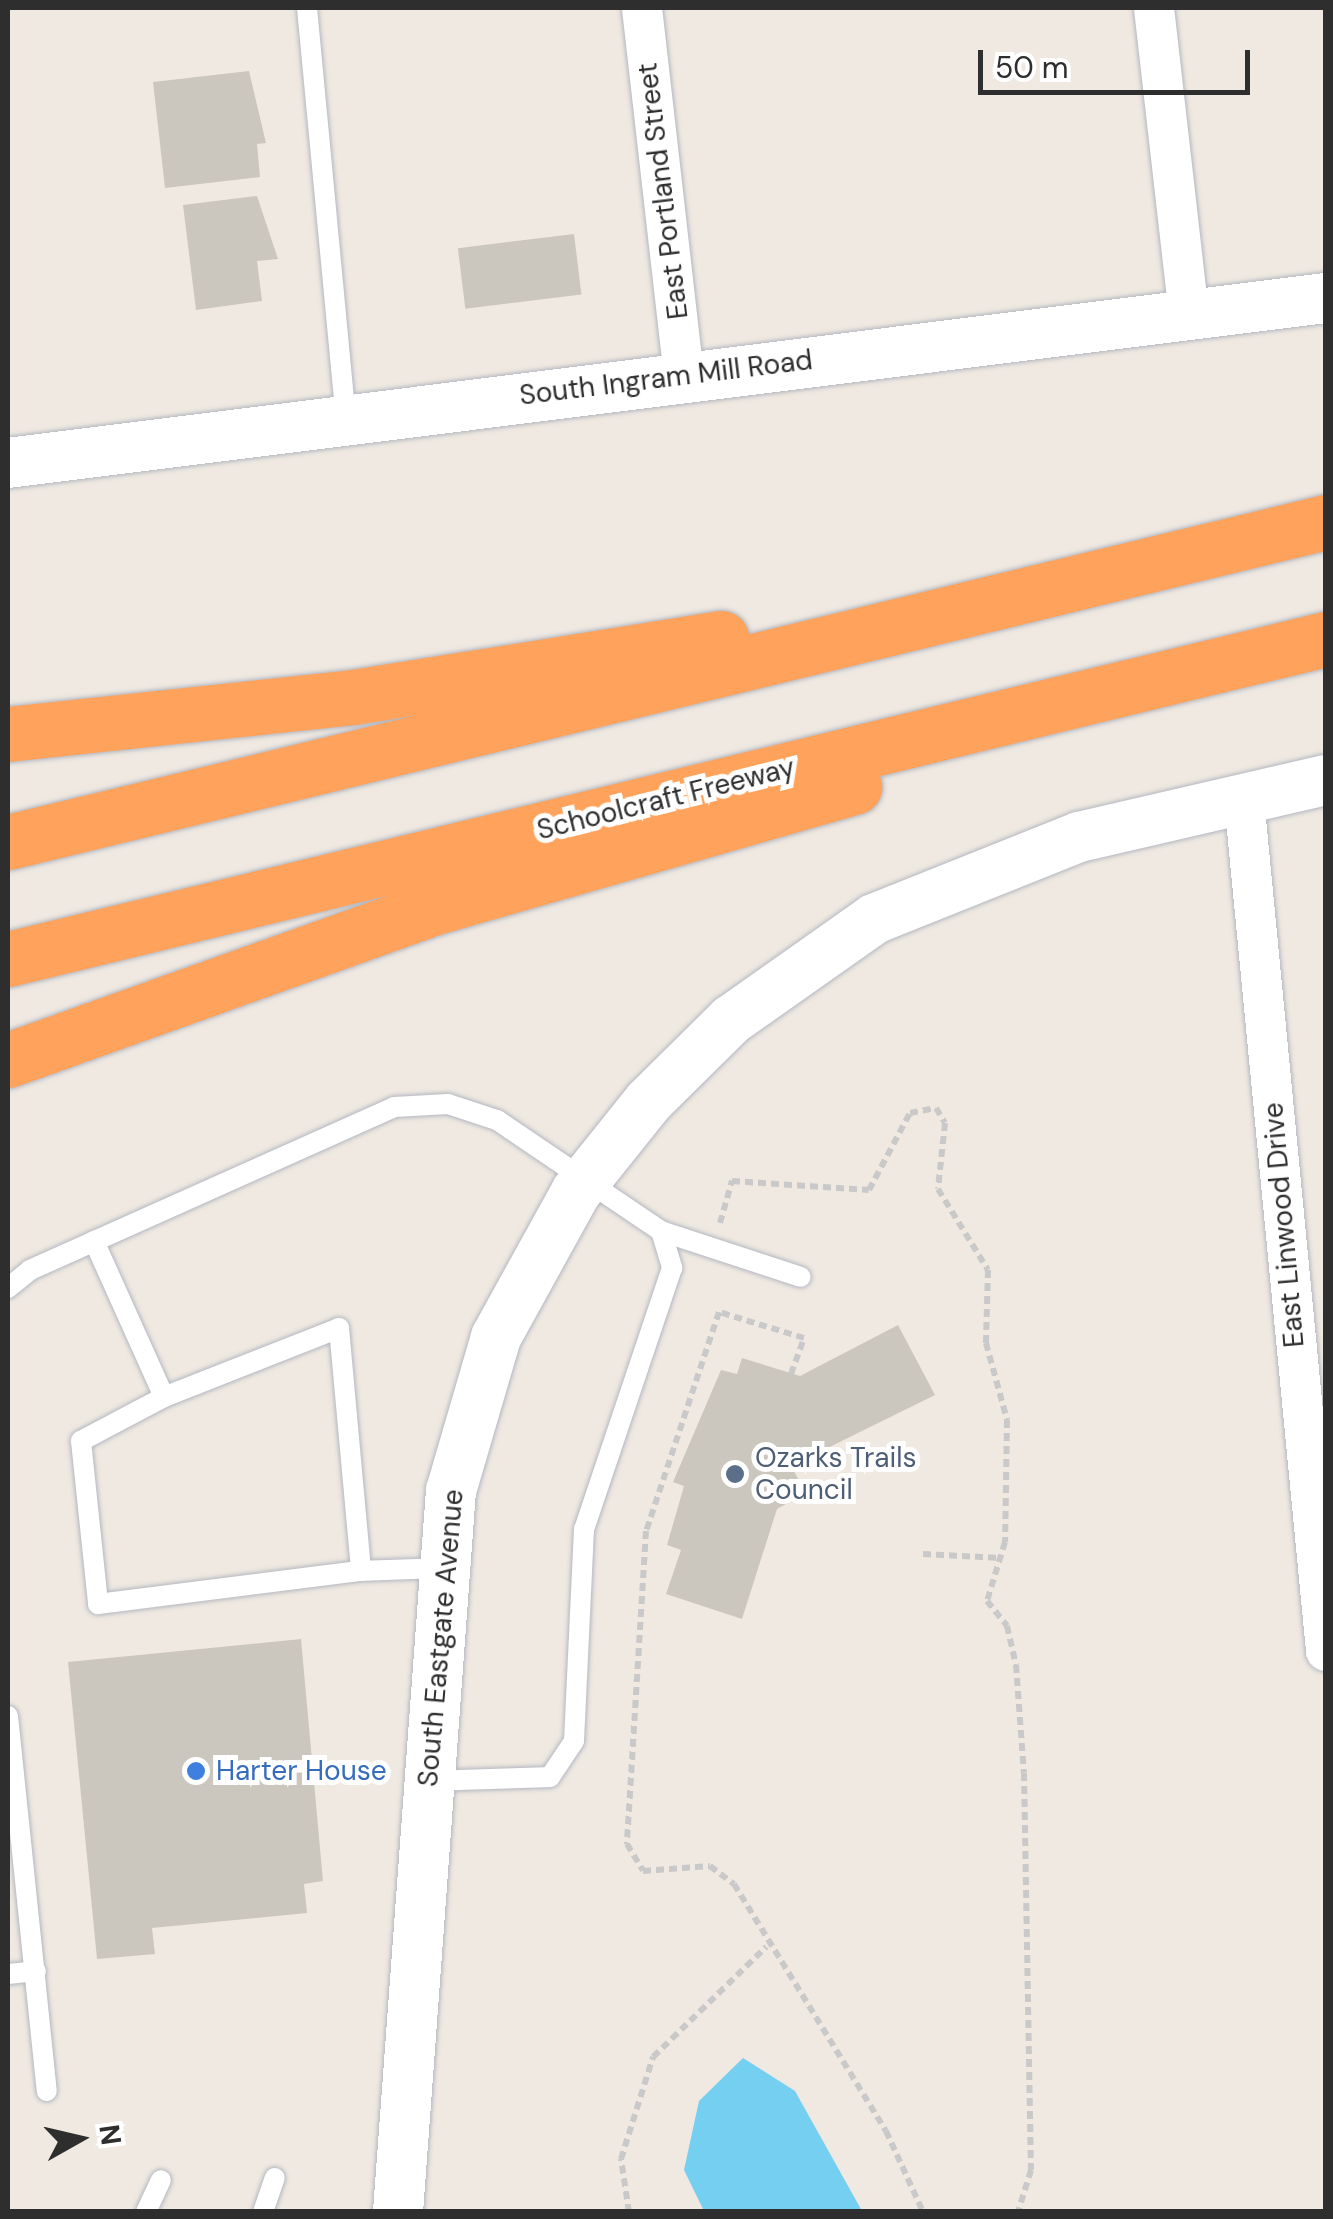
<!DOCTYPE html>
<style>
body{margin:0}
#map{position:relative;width:1333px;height:2219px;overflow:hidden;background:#efe9e1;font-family:"DM Sans",sans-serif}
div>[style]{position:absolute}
.water>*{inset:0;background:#75cff0}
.building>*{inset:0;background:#cbc7bf;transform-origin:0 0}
.path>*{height:6px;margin-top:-3px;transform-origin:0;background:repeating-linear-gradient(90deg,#c9c9c9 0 8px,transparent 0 13px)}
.roads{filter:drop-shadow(0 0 2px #b4b7c1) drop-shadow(0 0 2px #b4b7c1)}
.service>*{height:20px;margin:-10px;padding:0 10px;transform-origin:10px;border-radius:10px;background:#fff}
.minor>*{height:40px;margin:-20px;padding:0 20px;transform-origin:20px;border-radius:20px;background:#fff}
.tertiary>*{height:50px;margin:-25px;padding:0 25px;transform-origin:25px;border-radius:25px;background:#fff}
.motorway>*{height:55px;margin:-27.5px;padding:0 27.5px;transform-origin:27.5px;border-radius:27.5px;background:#ffa35c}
.dots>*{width:28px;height:28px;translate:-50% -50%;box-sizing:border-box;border:5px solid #fff;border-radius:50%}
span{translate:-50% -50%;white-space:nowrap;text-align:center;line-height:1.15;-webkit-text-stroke:10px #fff;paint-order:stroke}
.street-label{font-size:28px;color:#2e2e2e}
.service-label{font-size:28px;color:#4e5e75}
.left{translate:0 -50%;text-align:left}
.shop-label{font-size:28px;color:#366cbe}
.frame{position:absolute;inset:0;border:10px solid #2e2e2e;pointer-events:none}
.north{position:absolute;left:30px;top:2089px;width:100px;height:100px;-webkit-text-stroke:8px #fff;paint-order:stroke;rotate:82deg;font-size:28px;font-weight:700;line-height:40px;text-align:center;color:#2e2e2e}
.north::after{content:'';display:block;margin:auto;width:35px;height:45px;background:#2e2e2e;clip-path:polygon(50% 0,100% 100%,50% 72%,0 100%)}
.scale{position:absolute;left:978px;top:50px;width:272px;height:45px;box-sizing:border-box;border:5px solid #2e2e2e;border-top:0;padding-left:12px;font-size:30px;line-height:35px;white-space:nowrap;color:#2e2e2e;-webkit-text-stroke:8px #fff;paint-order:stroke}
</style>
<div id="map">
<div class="water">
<div style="clip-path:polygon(743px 2058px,795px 2091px,862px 2211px,704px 2211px,684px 2170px,699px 2101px)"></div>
</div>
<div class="building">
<div style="clip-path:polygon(249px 71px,266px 143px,257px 144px,260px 177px,165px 188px,153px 82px)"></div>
<div style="clip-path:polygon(257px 196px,278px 259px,257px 261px,262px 301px,196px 310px,183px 205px)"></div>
<div style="left:574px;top:234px;width:61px;height:117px;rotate:83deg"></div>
<div style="clip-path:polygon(898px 1325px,935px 1395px,791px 1466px,806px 1493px,777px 1509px,742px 1619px,666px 1594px,681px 1550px,667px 1545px,684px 1486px,673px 1482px,721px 1370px,737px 1374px,742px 1358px,800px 1376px)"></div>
<div style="clip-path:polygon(301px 1639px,323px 1881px,304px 1884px,307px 1913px,152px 1928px,155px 1954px,97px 1959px,68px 1662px)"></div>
</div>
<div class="path">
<div style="left:720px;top:1223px;width:44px;rotate:-74.1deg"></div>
<div style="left:732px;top:1181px;width:137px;rotate:3.8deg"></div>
<div style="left:869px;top:1190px;width:87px;rotate:-62deg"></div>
<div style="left:910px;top:1113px;width:26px;rotate:-11deg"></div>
<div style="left:936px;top:1108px;width:17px;rotate:59deg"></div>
<div style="left:945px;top:1123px;width:66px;rotate:96.1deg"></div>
<div style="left:938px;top:1189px;width:95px;rotate:58.3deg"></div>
<div style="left:988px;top:1270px;width:73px;rotate:91.6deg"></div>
<div style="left:986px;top:1343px;width:80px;rotate:74.7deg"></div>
<div style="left:1007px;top:1420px;width:122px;rotate:90.9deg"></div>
<div style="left:1005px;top:1542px;width:62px;rotate:107deg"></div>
<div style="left:987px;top:1601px;width:32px;rotate:51deg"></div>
<div style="left:1007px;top:1626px;width:40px;rotate:77deg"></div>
<div style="left:1016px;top:1665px;width:108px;rotate:85.8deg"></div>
<div style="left:1024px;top:1773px;width:397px;rotate:89deg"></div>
<div style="left:1031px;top:2170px;width:44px;rotate:107.2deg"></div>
<div style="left:791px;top:1374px;width:38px;rotate:-70deg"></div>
<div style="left:804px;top:1338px;width:89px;rotate:-163deg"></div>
<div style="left:719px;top:1312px;width:231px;rotate:108.4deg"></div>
<div style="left:646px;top:1531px;width:314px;rotate:93.5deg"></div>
<div style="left:627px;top:1844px;width:31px;rotate:59deg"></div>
<div style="left:643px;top:1871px;width:67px;rotate:-4.3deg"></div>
<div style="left:710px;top:1866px;width:30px;rotate:37deg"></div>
<div style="left:734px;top:1884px;width:290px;rotate:58.4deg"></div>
<div style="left:886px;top:2131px;width:89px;rotate:65.4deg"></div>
<div style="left:923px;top:1554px;width:78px;rotate:2.9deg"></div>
<div style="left:629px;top:2212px;width:54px;rotate:-98.6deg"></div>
<div style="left:621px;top:2159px;width:107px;rotate:-72.6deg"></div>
<div style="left:653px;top:2057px;width:158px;rotate:-44.2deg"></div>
</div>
<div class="roads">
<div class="service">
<div style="left:307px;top:8px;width:413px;rotate:84.6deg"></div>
<div style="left:661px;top:1231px;width:147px;rotate:18.2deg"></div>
<div style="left:94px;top:1241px;width:171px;rotate:65.8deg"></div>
<div style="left:164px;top:1397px;width:188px;rotate:-21.5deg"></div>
<div style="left:339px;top:1328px;width:244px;rotate:84.8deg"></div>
<div style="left:361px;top:1571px;width:82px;rotate:-2.1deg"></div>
<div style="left:8px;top:1288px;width:28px;rotate:-39deg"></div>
<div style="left:30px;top:1270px;width:399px;rotate:-24.1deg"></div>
<div style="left:394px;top:1107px;width:54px;rotate:-3.2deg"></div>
<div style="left:448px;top:1104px;width:52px;rotate:18.1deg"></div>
<div style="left:497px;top:1120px;width:198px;rotate:34.1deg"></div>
<div style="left:661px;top:1231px;width:39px;rotate:73deg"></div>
<div style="left:672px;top:1268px;width:275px;rotate:108.6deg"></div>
<div style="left:584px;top:1529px;width:212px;rotate:92.7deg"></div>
<div style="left:574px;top:1741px;width:43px;rotate:123.7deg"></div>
<div style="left:550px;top:1777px;width:120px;rotate:178.1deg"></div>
<div style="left:164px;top:1397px;width:94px;rotate:152.1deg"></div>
<div style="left:81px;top:1441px;width:164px;rotate:84deg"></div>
<div style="left:98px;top:1604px;width:265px;rotate:-7.2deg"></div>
<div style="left:8px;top:1716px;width:377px;rotate:84.1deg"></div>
<div style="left:8px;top:1974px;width:28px;rotate:-6deg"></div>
<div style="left:146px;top:2212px;width:35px;rotate:-65deg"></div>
<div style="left:263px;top:2212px;width:36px;rotate:-71deg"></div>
</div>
<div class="minor">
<div style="left:642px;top:8px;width:369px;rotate:83.5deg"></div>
<div style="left:1154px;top:8px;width:307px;rotate:83.5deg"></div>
<div style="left:1244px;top:799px;width:856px;rotate:84.5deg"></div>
</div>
<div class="tertiary">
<div style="left:8px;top:463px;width:1328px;rotate:-7.14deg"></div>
<div style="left:398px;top:2212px;width:723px;rotate:-85.8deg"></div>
<div style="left:451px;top:1491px;width:160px;rotate:-73.7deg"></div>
<div style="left:496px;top:1337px;width:166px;rotate:-61.1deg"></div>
<div style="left:576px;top:1192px;width:115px;rotate:-51.3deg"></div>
<div style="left:648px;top:1102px;width:117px;rotate:-44.7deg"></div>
<div style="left:731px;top:1020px;width:175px;rotate:-35.2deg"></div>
<div style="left:874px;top:919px;width:221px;rotate:-21.8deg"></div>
<div style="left:1079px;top:837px;width:253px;rotate:-13deg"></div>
</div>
<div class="motorway">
<div style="left:8px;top:734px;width:347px;rotate:-6.1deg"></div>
<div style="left:353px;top:697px;width:373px;rotate:-9.1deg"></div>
<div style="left:8px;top:842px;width:1356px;rotate:-13.65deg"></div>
<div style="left:8px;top:959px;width:1356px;rotate:-13.65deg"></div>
<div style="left:8px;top:1060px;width:458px;rotate:-19.7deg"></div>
<div style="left:439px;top:906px;width:432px;rotate:-16deg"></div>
</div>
</div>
<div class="dots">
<div style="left:735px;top:1474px;background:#5c6f8a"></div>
<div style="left:196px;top:1771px;background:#3f7fe0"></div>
</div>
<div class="street-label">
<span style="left:663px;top:191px;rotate:-97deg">East Portland Street</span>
<span style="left:666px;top:378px;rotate:-7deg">South Ingram Mill Road</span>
<span style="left:666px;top:799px;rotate:-14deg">Schoolcraft Freeway</span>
<span style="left:1284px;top:1225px;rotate:-95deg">East Linwood Drive</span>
<span style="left:441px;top:1638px;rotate:-85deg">South Eastgate Avenue</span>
</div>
<div class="service-label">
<span class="left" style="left:755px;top:1474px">Ozarks Trails<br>Council</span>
</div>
<div class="shop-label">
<span class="left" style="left:216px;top:1771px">Harter House</span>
</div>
<div class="frame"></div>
<div class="north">N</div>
<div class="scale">50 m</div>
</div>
